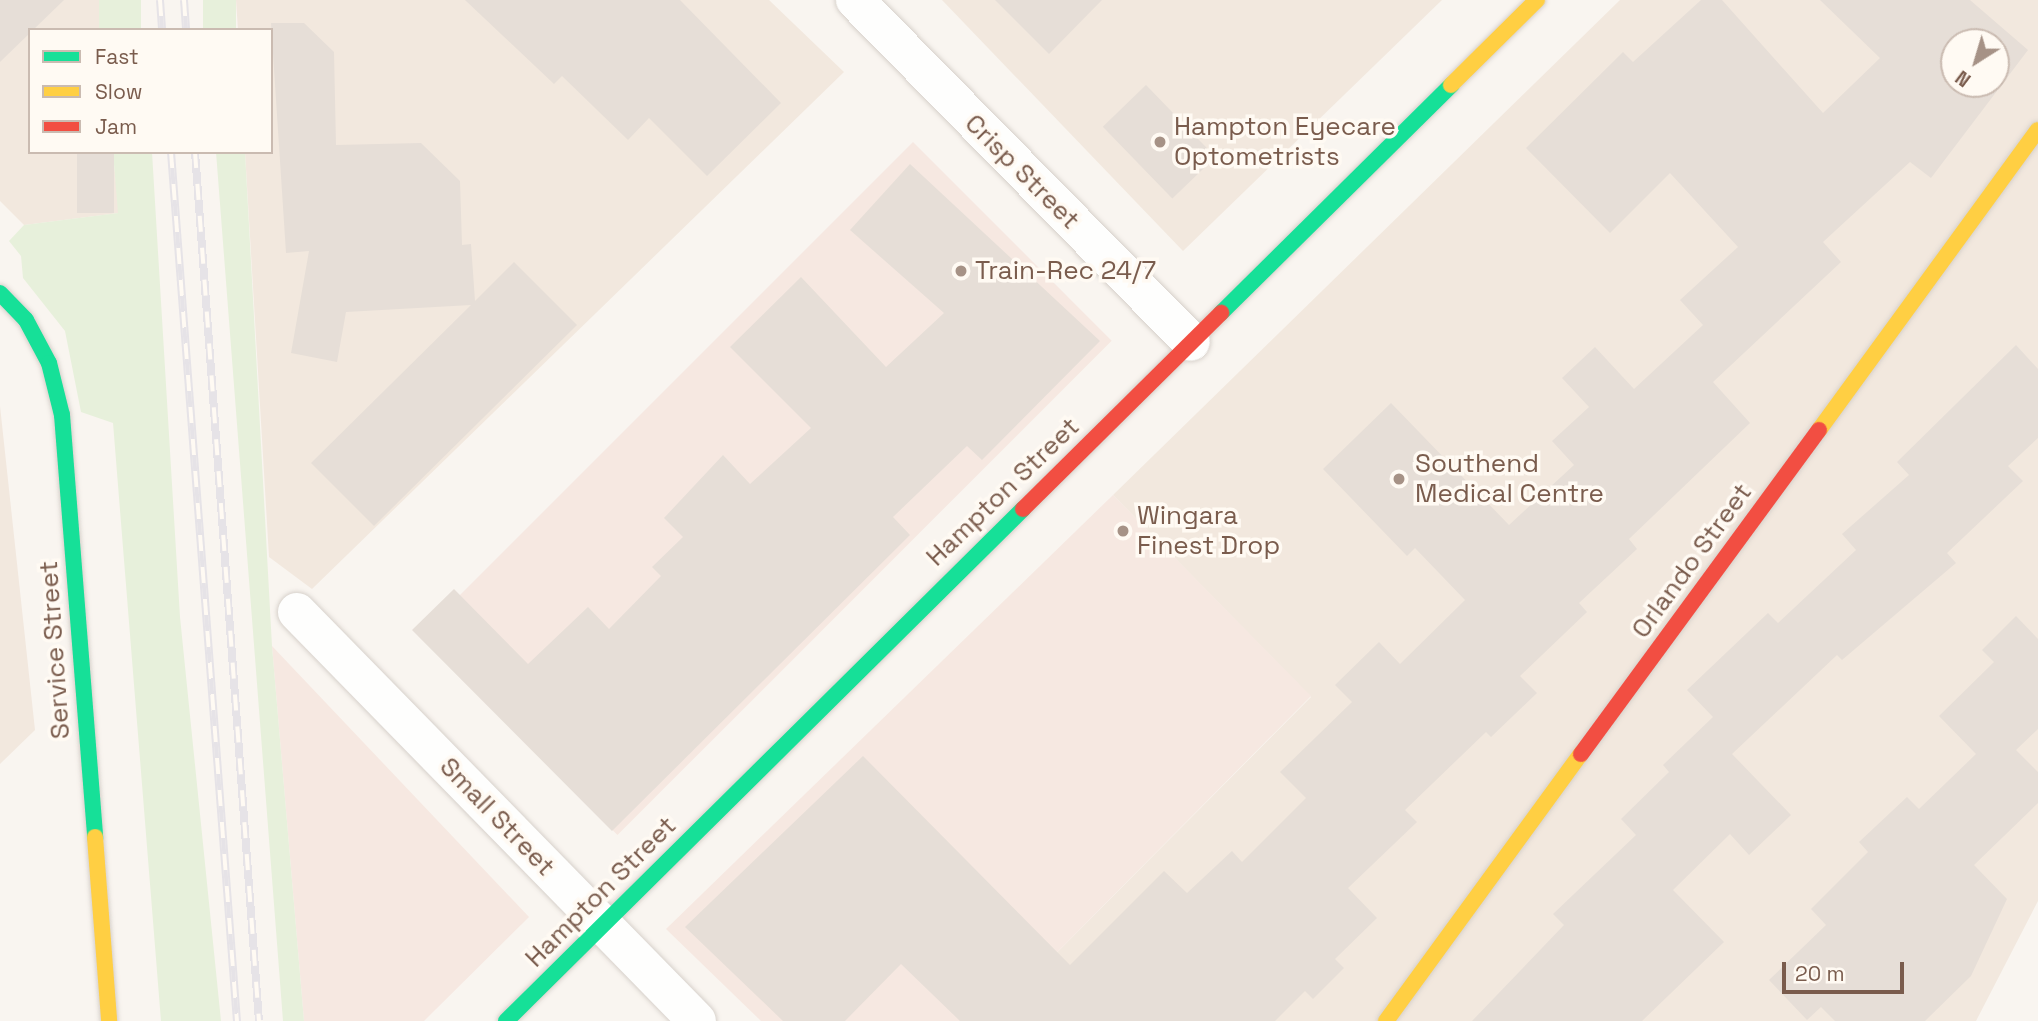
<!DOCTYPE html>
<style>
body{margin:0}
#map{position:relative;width:2038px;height:1021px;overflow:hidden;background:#f9f5f0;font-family:"Space Grotesk",sans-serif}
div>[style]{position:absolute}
.residential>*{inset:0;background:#f2e8de}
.commercial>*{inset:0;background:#f6e8e1;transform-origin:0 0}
.green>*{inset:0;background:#e7f0db;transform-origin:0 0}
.building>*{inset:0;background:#e6ded7;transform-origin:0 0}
.roads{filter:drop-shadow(0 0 2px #d7d1cb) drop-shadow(0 0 2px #d7d1cb)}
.street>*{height:38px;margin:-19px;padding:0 19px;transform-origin:19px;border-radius:19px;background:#fefefd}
.fast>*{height:16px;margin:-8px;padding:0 8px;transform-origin:8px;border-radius:8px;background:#16e098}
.slow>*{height:16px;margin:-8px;padding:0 8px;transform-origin:8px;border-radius:8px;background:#ffcf43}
.jam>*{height:16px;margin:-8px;padding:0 8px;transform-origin:8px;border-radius:8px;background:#f24e42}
.rail>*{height:8px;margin-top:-4px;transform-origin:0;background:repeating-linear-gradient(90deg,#fffaf3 0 16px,#e6e3e7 0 32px);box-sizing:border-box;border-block:2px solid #e6e3e7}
.dots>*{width:19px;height:19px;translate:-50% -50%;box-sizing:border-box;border:4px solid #fffaf3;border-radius:50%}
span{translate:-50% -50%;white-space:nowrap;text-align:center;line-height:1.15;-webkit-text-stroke:7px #fffaf3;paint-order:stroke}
.poi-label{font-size:26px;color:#7a5c4d}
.left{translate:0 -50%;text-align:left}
.street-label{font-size:26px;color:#7a5c4d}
.legend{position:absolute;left:28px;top:28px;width:245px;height:126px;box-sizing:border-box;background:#fffaf3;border:2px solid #cabbb1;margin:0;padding:9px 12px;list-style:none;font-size:21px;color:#7a5c4d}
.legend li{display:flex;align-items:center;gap:14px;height:35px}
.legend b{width:35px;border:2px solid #cabbb1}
.north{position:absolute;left:1940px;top:28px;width:70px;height:70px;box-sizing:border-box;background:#fffaf3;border:2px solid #cabbb1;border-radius:50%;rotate:217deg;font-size:19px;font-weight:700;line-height:28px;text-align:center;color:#7a5c4d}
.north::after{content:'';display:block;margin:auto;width:24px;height:32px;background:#a69286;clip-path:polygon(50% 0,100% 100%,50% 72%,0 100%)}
.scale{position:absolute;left:1782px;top:962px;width:122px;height:32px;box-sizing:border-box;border:4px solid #7a5c4d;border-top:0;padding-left:9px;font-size:21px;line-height:24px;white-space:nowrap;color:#7a5c4d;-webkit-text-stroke:5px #fffaf3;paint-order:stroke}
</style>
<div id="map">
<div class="residential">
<div style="clip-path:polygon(0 0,99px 0,102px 30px,30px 30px,30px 152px,113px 152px,119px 213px,24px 225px,0 201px)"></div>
<div style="clip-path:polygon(236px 0,769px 0,844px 72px,312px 589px,269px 557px,245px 152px,271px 152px,271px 30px,238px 30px)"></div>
<div style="clip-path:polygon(942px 0,1442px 0,1183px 251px)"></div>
<div style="clip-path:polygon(evenodd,1620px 0,2038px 0,2038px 901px,1976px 1021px,989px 1021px,1311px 697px,1113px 495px,1620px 0,1954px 42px,1996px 42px,1996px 84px,1954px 84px,1954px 42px)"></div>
<div style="clip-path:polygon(0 406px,35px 730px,0 764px)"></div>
</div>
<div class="commercial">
<div style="left:913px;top:142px;width:281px;height:699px;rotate:45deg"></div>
<div style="clip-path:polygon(1113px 495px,1311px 696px,989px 1021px,761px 1021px,666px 929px)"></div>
<div style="clip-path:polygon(272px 646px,529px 917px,424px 1021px,304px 1021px)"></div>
</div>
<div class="green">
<div style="left:99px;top:0;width:42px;height:30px"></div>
<div style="left:203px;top:0;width:33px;height:30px"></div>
<div style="clip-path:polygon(113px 152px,152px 152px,180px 617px,221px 1021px,161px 1021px,113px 423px,81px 412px,65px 331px,23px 278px,21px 256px,9px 241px,24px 225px,118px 213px)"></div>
<div style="clip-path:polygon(216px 152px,245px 152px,272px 646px,304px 1021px,283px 1021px)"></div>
</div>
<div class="building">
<div style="clip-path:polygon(0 0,64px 0,0 62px)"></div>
<div style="clip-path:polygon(465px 0,680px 0,781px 103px,707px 176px,649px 118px,628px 140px,562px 76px,554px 84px)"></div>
<div style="clip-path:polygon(995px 0,1102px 0,1049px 54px)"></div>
<div style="clip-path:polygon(evenodd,1701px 0,1722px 0,1823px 113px,1880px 58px,1820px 0,1970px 0,2028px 50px,1931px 178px,1910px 162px,1823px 242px,1841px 262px,1713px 382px,1750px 423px,1629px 539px,1637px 549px,1579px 603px,1587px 612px,1520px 676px,1537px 693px,1491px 737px,1486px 732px,1405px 810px,1417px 822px,1348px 888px,1377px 918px,1335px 959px,1344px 968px,1313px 999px,1305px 991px,1275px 1021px,960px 1021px,901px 964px,845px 1021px,783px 1021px,685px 927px,863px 756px,1070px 965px,1164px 871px,1187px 893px,1232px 851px,1242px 862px,1306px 798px,1280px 772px,1352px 702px,1335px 685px,1379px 642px,1400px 664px,1465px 600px,1415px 548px,1407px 556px,1323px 469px,1391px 403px,1509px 525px,1574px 465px,1552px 441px,1589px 407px,1562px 378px,1595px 347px,1634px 389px,1703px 325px,1680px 300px,1738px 247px,1670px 173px,1610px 233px,1526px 148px,1623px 52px,1633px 62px,1701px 0,1954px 42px,1996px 42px,1996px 84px,1954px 84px,1954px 42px)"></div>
<div style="clip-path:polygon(271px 23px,304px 23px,334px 52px,336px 145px,421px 143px,460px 181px,462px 245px,471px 244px,475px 301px,514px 262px,577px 325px,374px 526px,311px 463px,471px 305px,346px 312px,337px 362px,291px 353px,309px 251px,286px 253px)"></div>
<div style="left:1146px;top:85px;width:100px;height:60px;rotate:46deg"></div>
<div style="left:77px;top:152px;width:37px;height:61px"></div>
<div style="clip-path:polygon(910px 164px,1100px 341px,982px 460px,967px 446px,893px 517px,910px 535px,612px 831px,412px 630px,454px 589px,528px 664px,588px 607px,609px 629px,661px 576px,652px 567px,683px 537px,664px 518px,723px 455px,750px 484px,811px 428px,730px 347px,801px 277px,886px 367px,944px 313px,850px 230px)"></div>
<div style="clip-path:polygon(2016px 345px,2038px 369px,2038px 438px,2008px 466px,2023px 481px,1947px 553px,1956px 563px,1842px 660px,1837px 655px,1732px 754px,1791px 815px,1749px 855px,1730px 834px,1673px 890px,1724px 942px,1642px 1021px,1472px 1021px,1564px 925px,1553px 914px,1636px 835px,1621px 819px,1669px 772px,1663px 765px,1713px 717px,1687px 690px,1768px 613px,1778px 623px,1856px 550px,1842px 534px,1909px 475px,1897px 462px)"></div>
<div style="clip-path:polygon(2016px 616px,2038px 639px,2038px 729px,2016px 750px,2038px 772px,2038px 803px,1974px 865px,2007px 899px,1971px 976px,1925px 1021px,1835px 1021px,1821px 1007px,1807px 1020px,1769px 980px,1826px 925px,1811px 909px,1868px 852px,1859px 842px,1907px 797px,1919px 809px,1976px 754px,1939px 716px,1994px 662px,1982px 650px)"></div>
</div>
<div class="roads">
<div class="street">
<div style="left:855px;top:0;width:479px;rotate:45.5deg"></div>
<div style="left:297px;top:612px;width:572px;rotate:45.64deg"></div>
</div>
<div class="fast">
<div style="left:0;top:293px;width:37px;rotate:46deg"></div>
<div style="left:26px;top:320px;width:49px;rotate:61.9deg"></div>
<div style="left:49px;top:363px;width:54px;rotate:76deg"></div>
<div style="left:62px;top:415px;width:423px;rotate:85.5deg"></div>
<div style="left:1221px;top:313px;width:324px;rotate:-44.7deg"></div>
<div style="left:506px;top:1021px;width:728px;rotate:-44.72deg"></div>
</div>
<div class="slow">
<div style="left:1451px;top:85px;width:121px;rotate:-44.7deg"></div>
<div style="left:1819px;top:430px;width:371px;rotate:-53.9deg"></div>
<div style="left:95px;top:837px;width:185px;rotate:85.6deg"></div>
<div style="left:1386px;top:1021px;width:331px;rotate:-53.9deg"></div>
</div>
<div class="jam">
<div style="left:1023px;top:509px;width:279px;rotate:-44.7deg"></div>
<div style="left:1581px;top:754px;width:402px;rotate:-53.7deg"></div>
</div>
</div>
<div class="rail">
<div style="left:160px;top:0;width:30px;rotate:86deg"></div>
<div style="left:184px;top:0;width:30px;rotate:86deg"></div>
<div style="left:171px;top:152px;width:872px;rotate:85.66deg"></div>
<div style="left:195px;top:152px;width:871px;rotate:85.79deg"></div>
</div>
<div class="dots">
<div style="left:1160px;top:142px;background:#a69286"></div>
<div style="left:961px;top:271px;background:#a69286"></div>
<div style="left:1399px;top:479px;background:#a69286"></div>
<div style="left:1123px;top:531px;background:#a69286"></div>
</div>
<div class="poi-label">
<span class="left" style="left:1174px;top:142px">Hampton Eyecare<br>Optometrists</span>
<span class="left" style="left:975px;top:271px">Train-Rec 24/7</span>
<span class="left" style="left:1415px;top:479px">Southend<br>Medical Centre</span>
<span class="left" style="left:1137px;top:531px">Wingara<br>Finest Drop</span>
</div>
<div class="street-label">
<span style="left:1022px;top:172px;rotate:45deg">Crisp Street</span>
<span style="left:1003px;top:492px;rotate:-44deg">Hampton Street</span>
<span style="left:1692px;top:561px;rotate:-54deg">Orlando Street</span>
<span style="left:55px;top:650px;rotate:-94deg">Service Street</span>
<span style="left:497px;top:817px;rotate:46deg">Small Street</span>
<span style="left:601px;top:892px;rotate:-45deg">Hampton Street</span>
</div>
<ul class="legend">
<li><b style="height:9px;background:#16e098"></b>Fast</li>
<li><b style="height:9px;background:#ffcf43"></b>Slow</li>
<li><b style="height:9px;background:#f24e42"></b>Jam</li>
</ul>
<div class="north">N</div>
<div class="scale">20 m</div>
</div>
